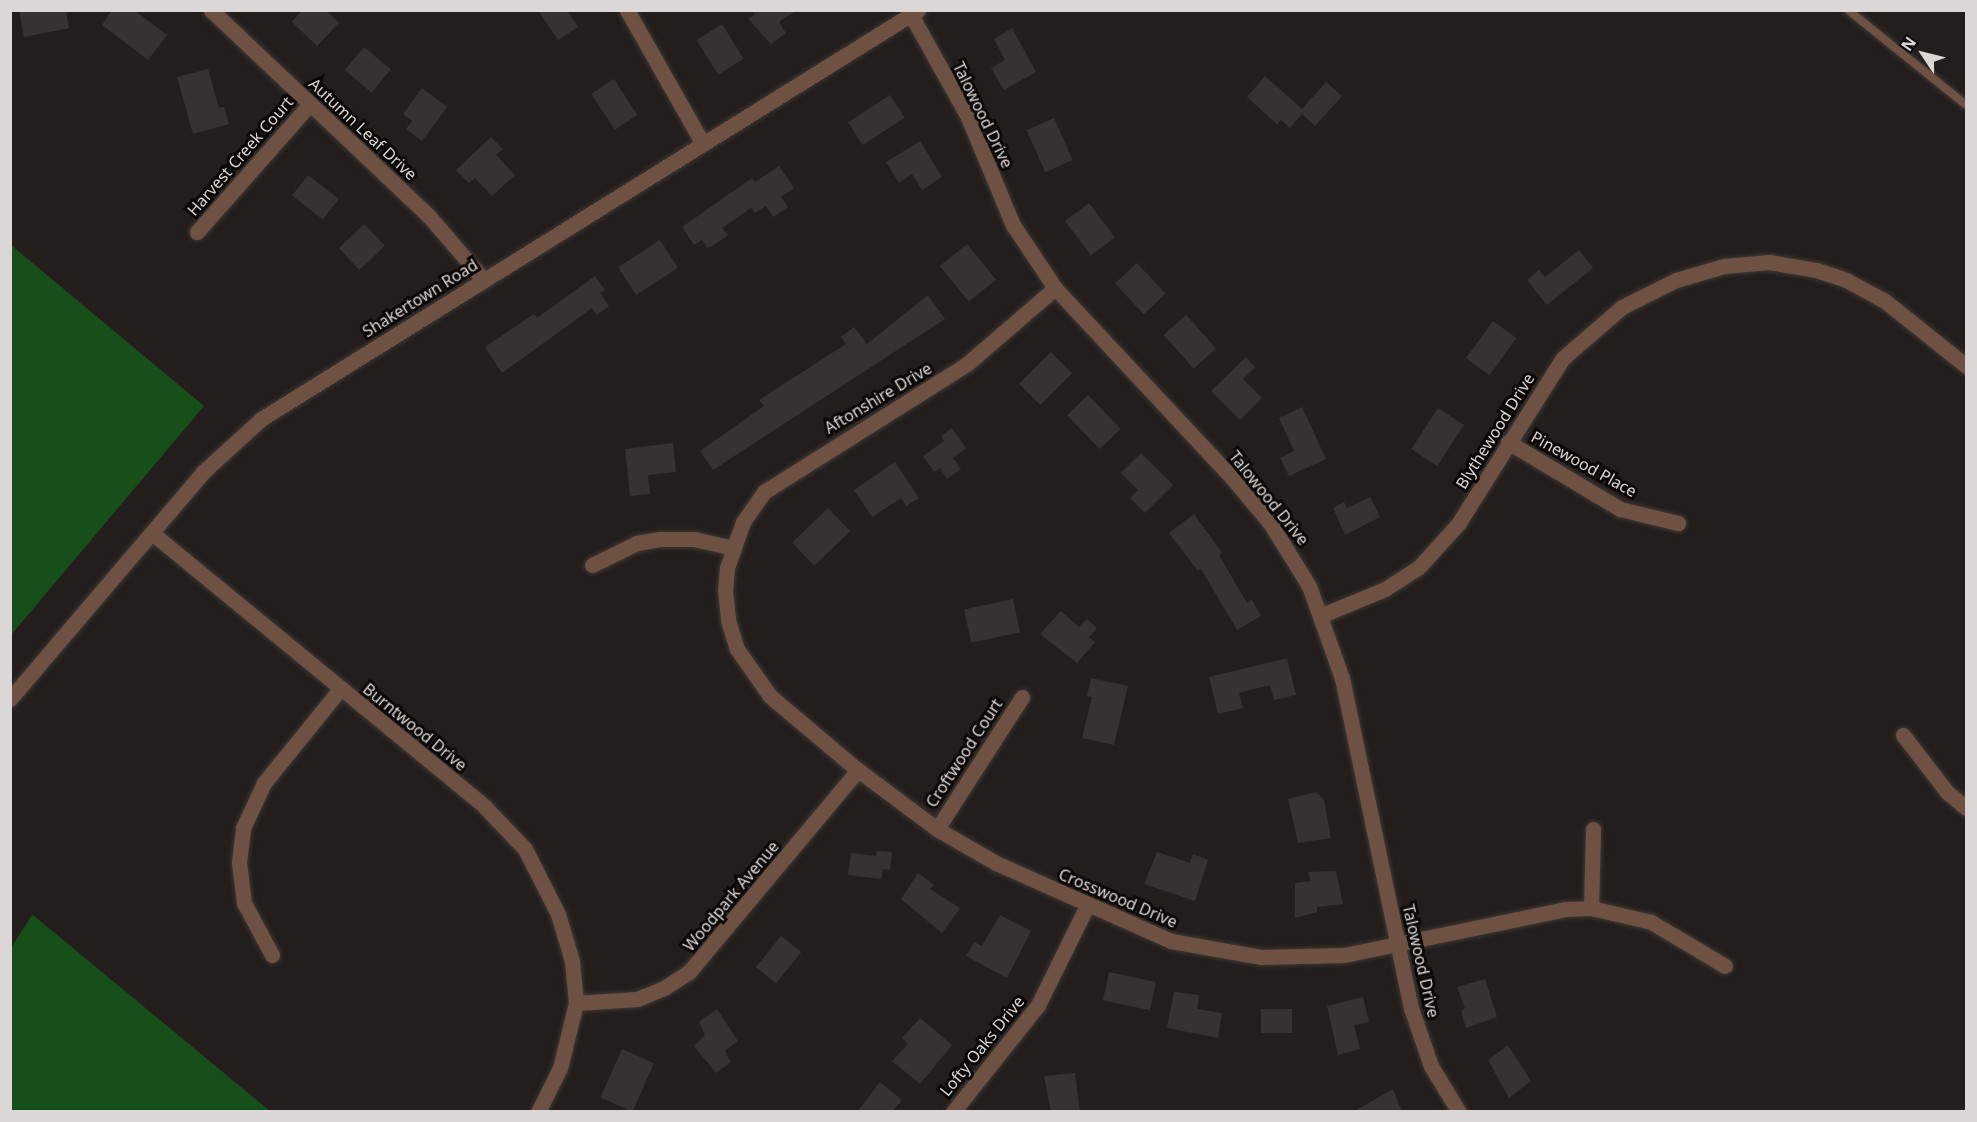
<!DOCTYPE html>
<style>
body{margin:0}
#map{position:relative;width:1977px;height:1122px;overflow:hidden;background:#231e1b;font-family:"Noto Sans",sans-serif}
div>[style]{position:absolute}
.forest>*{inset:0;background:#174f1b}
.building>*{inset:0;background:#37322f;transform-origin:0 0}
.roads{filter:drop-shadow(0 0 2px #3d3835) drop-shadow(0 0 2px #3d3835)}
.service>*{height:8px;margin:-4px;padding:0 4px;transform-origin:4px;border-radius:4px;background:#6f5144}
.minor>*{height:15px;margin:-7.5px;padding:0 7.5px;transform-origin:7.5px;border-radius:7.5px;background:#6f5144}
.tertiary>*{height:15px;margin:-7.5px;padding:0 7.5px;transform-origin:7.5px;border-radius:7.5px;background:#6f5144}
span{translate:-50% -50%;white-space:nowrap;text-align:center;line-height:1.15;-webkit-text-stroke:6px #0b0807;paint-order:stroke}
.street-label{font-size:16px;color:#dbd7d6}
.frame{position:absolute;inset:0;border:12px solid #dbd7d6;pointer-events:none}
.north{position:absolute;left:1893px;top:24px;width:60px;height:60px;-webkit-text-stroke:4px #0b0807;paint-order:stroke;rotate:305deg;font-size:16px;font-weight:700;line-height:24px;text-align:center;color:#dbd7d6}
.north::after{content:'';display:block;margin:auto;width:21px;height:27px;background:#dbd7d6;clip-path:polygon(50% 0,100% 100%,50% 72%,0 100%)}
</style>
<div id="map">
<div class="forest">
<div style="clip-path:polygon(11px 245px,204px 406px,11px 635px)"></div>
<div style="clip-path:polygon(32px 915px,33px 915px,270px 1111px,11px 1111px,11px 948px)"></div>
</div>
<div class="building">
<div style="clip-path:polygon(19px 10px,66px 10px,69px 28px,24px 37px)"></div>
<div style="clip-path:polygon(112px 10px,134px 10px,167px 35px,148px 60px,102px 25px)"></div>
<div style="clip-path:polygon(302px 10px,326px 10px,339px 23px,317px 46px,292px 22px)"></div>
<div style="clip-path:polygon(538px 10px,567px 10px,578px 27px,558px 40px)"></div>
<div style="clip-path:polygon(752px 10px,797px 10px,779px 22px,786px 33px,771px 44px,748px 19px,755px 15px)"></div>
<div style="left:722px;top:24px;width:41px;height:30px;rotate:58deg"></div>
<div style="clip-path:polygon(1012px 28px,1036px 72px,1004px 90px,991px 68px,1005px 60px,994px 39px)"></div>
<div style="left:364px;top:47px;width:35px;height:30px;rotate:40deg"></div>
<div style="clip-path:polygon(208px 69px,219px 108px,224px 107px,229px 124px,193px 134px,177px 77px)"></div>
<div style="clip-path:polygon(1265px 76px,1302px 109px,1326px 82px,1342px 96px,1315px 126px,1302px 114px,1290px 128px,1281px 120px,1277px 124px,1247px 97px)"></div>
<div style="left:614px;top:79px;width:43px;height:27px;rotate:57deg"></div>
<div style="clip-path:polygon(422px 88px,447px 107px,422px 141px,406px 129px,412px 121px,403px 114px)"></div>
<div style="left:890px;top:95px;width:27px;height:50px;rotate:57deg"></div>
<div style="left:1054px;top:118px;width:46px;height:30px;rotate:66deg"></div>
<div style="clip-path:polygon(491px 137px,503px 149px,496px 155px,515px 175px,492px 196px,475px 178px,469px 183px,456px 170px)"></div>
<div style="clip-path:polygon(920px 141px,942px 177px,922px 190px,912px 174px,899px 183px,886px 162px)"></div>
<div style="clip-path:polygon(779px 166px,794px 188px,781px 197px,788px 207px,773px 217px,766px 206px,755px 213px,751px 208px,722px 228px,728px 235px,714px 245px,707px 248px,702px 240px,694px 245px,682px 227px,752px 178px,755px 182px)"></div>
<div style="left:308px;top:175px;width:39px;height:26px;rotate:38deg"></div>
<div style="left:1089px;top:203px;width:43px;height:30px;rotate:53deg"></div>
<div style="left:364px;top:224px;width:30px;height:35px;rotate:46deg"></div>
<div style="left:660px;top:240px;width:33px;height:50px;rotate:57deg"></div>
<div style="left:967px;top:244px;width:46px;height:35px;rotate:51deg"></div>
<div style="clip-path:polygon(1579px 250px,1593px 268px,1547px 305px,1527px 280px,1539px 270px,1545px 277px)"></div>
<div style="left:1137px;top:263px;width:42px;height:30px;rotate:47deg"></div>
<div style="clip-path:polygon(595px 276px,605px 290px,600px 293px,609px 306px,597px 315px,592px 308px,502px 373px,485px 347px,534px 314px,537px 318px)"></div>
<div style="clip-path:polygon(928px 295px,945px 319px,713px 470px,700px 451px,764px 406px,759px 400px,846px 344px,841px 337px,854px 327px,867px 344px)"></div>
<div style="left:1186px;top:315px;width:45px;height:30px;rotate:48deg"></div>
<div style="left:1493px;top:321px;width:29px;height:46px;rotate:36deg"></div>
<div style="left:1051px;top:352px;width:30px;height:45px;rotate:45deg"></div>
<div style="clip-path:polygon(1246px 357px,1255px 367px,1243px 379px,1262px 398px,1240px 420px,1211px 391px)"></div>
<div style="left:1088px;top:395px;width:47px;height:29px;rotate:46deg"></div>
<div style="clip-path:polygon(1302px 407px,1326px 459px,1289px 476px,1280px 458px,1294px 451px,1279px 418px)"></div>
<div style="left:1438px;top:408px;width:31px;height:49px;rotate:33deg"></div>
<div style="clip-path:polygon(952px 428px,966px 448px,953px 458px,961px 469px,947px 479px,940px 468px,934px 472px,923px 456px,944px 441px,941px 436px)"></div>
<div style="clip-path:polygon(673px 443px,676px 472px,648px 475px,650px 494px,630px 496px,625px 449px)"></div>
<div style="clip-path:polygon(1141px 453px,1173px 485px,1145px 513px,1130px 498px,1138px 490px,1121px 473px)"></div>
<div style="clip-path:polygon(895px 462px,919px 498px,906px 506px,901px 498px,872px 517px,854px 490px)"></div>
<div style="clip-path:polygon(1370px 497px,1380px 517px,1345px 535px,1333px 508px,1344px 502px,1347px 508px)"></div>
<div style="left:828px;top:508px;width:32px;height:50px;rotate:46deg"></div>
<div style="clip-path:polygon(1194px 514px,1222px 553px,1219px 555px,1247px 603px,1252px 600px,1261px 616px,1237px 630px,1201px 569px,1198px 571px,1169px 533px)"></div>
<div style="left:1013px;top:599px;width:34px;height:50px;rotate:78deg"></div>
<div style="clip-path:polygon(1061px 611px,1079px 627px,1087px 619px,1097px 628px,1089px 637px,1095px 642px,1077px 663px,1040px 634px)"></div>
<div style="clip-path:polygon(1287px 658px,1296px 695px,1274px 700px,1270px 685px,1239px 693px,1243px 708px,1218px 714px,1209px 677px)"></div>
<div style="clip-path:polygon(1091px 678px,1128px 686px,1114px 745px,1082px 738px,1092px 697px,1087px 696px)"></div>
<div style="clip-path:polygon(1316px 792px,1324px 800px,1331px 838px,1298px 843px,1288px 799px)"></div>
<div style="clip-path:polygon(877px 851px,892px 852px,890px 870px,883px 869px,881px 879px,848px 875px,851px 853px,876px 856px)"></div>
<div style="clip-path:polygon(1157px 852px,1190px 863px,1193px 854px,1208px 860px,1195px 901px,1144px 884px)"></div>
<div style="clip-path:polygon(1336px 871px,1343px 904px,1317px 907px,1317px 912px,1295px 918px,1295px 883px,1311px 881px,1308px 872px)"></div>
<div style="clip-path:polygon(918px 873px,934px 885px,930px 889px,960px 908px,942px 933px,901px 899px)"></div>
<div style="clip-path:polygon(1000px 915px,1031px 931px,1007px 978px,966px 956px,974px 942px,982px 946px)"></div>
<div style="left:781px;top:936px;width:26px;height:40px;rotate:39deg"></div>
<div style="left:1109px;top:972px;width:48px;height:29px;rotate:12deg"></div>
<div style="clip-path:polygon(1485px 979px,1497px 1017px,1466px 1028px,1461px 1011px,1465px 1008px,1457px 987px)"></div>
<div style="clip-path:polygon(1174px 992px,1199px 995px,1197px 1009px,1222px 1013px,1218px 1038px,1167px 1028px)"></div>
<div style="clip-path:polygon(1363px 997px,1369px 1022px,1354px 1025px,1360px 1049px,1338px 1055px,1327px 1006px)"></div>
<div style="clip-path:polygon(717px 1009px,738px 1041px,725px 1051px,731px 1062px,716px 1073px,694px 1046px,705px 1035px,699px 1022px)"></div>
<div style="left:1261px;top:1009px;width:31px;height:24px"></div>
<div style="clip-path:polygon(920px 1018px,952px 1045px,920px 1084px,892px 1061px,908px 1044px,902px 1038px)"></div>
<div style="clip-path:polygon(1508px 1045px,1531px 1081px,1509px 1098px,1488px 1060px)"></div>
<div style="left:622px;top:1049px;width:35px;height:53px;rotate:24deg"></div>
<div style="clip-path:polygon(1075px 1073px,1080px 1112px,1051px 1112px,1044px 1076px)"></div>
<div style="clip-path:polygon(880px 1082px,902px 1100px,892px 1112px,857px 1112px)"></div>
<div style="clip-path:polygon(1393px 1089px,1402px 1112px,1353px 1112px)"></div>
</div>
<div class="roads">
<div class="service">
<div style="left:1848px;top:10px;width:151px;rotate:38.8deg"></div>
</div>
<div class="minor">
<div style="left:211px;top:10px;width:299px;rotate:43.4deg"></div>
<div style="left:428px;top:215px;width:86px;rotate:49.3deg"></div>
<div style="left:627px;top:10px;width:154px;rotate:60.4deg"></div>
<div style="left:911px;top:15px;width:117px;rotate:60.8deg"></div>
<div style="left:968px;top:117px;width:117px;rotate:67.4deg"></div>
<div style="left:1013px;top:225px;width:76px;rotate:56.3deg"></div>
<div style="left:1055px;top:288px;width:260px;rotate:47deg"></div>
<div style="left:1232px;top:478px;width:59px;rotate:49.8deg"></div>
<div style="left:1270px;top:523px;width:74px;rotate:58.2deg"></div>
<div style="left:1309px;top:586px;width:98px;rotate:70.3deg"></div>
<div style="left:1342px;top:678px;width:337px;rotate:78.2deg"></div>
<div style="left:1411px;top:1008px;width:61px;rotate:71deg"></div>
<div style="left:1431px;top:1066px;width:54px;rotate:58.7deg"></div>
<div style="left:197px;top:232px;width:171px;rotate:-48.6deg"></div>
<div style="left:1055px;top:288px;width:116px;rotate:139.2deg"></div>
<div style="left:967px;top:364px;width:240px;rotate:147.8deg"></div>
<div style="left:764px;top:492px;width:37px;rotate:125deg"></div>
<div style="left:743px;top:522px;width:49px;rotate:109.2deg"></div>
<div style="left:727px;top:568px;width:22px;rotate:95deg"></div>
<div style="left:725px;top:590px;width:30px;rotate:84deg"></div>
<div style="left:728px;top:620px;width:30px;rotate:73deg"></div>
<div style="left:737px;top:649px;width:57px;rotate:54.9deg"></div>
<div style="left:770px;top:696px;width:115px;rotate:40.1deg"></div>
<div style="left:858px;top:770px;width:99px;rotate:36.8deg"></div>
<div style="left:937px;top:829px;width:68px;rotate:30deg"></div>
<div style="left:996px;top:863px;width:192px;rotate:24deg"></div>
<div style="left:1171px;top:941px;width:91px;rotate:10.1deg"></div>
<div style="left:1261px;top:957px;width:83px;rotate:-1.4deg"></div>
<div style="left:1344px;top:955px;width:227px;rotate:-11.7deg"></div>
<div style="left:1566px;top:909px;width:25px;rotate:-2deg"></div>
<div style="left:1591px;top:908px;width:62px;rotate:13.1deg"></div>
<div style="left:1651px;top:922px;width:86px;rotate:30.7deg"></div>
<div style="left:1508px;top:442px;width:131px;rotate:30.9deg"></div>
<div style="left:1620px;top:509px;width:60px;rotate:13.6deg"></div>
<div style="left:152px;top:533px;width:431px;rotate:39.4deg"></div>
<div style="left:485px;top:807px;width:58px;rotate:46.4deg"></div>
<div style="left:525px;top:849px;width:73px;rotate:63.1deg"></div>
<div style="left:558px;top:914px;width:49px;rotate:73.4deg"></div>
<div style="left:572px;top:961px;width:42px;rotate:84.6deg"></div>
<div style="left:576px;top:1003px;width:67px;rotate:103.8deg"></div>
<div style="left:560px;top:1068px;width:49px;rotate:116.6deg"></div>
<div style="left:592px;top:565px;width:50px;rotate:-26.1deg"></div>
<div style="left:637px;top:543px;width:23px;rotate:-10deg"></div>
<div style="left:660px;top:539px;width:34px"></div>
<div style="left:694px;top:539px;width:41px;rotate:12.7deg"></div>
<div style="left:1322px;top:615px;width:68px;rotate:-22.4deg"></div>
<div style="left:1385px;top:589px;width:40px;rotate:-32.9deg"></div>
<div style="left:1419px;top:567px;width:58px;rotate:-47.8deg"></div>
<div style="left:1458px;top:524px;width:196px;rotate:-57.7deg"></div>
<div style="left:1563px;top:358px;width:78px;rotate:-40.8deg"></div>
<div style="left:1622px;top:307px;width:60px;rotate:-26.6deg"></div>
<div style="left:1676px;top:280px;width:50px;rotate:-16.3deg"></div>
<div style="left:1724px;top:266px;width:45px;rotate:-5.1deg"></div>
<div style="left:1769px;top:262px;width:48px;rotate:9.7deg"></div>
<div style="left:1816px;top:270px;width:32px;rotate:18deg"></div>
<div style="left:1846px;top:280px;width:44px;rotate:28.3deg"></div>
<div style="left:1885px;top:301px;width:104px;rotate:38.7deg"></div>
<div style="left:1903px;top:735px;width:72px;rotate:52.3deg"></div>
<div style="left:1947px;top:792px;width:25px;rotate:40deg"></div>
<div style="left:937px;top:829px;width:157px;rotate:-57.2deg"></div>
<div style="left:1591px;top:908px;width:79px;rotate:-88.5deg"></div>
<div style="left:272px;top:955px;width:59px;rotate:-118.3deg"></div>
<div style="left:244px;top:903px;width:41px;rotate:-97deg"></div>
<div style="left:239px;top:862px;width:34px;rotate:-83deg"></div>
<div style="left:243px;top:828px;width:50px;rotate:-65deg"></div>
<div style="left:264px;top:783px;width:121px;rotate:-51deg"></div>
<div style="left:576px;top:1003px;width:61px;rotate:-3.8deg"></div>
<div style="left:637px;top:999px;width:29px;rotate:-22deg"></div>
<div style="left:664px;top:988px;width:30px;rotate:-33deg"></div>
<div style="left:689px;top:972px;width:263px;rotate:-50.1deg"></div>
<div style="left:953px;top:1112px;width:137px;rotate:-51.5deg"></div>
<div style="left:1038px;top:1005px;width:110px;rotate:-63.7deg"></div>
</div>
<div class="tertiary">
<div style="left:10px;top:699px;width:298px;rotate:-49.6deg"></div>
<div style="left:203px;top:472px;width:79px;rotate:-42.4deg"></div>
<div style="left:261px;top:419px;width:774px;rotate:-31.9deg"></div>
</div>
</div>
<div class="street-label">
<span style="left:983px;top:115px;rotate:64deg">Talowood Drive</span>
<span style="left:363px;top:129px;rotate:43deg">Autumn Leaf Drive</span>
<span style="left:240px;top:156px;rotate:-49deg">Harvest Creek Court</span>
<span style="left:420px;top:298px;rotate:-32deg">Shakertown Road</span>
<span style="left:878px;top:398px;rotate:-31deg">Aftonshire Drive</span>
<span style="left:1495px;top:431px;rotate:-58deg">Blythewood Drive</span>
<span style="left:1584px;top:464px;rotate:29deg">Pinewood Place</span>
<span style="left:1269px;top:498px;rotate:51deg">Talowood Drive</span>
<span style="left:415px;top:727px;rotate:39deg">Burntwood Drive</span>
<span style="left:964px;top:753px;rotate:-57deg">Croftwood Court</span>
<span style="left:731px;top:896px;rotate:-50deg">Woodpark Avenue</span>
<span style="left:1118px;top:898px;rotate:23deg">Crosswood Drive</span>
<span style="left:1421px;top:961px;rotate:77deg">Talowood Drive</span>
<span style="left:982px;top:1046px;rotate:-51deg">Lofty Oaks Drive</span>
</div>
<div class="frame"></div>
<div class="north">N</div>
</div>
